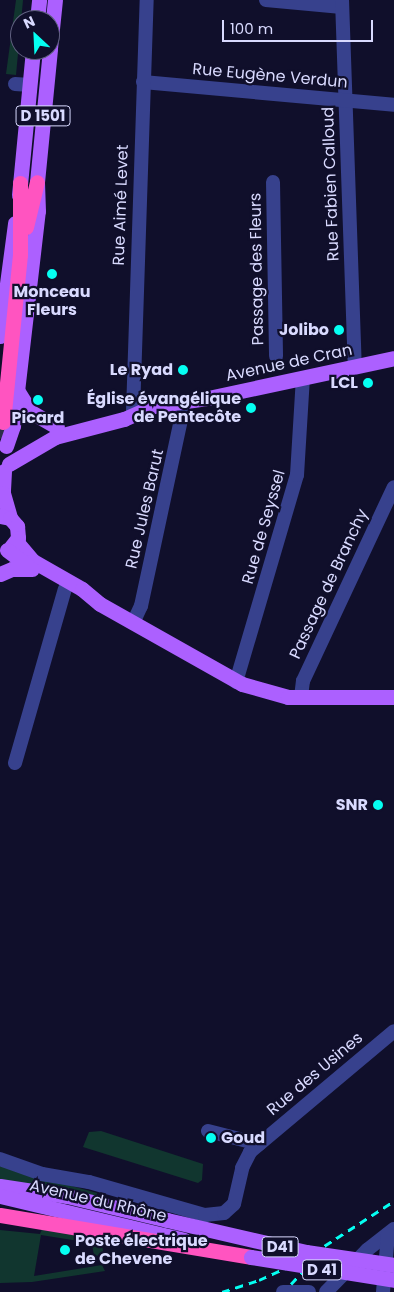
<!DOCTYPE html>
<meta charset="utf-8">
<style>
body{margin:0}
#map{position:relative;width:394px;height:1292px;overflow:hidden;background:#100f2b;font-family:Poppins,sans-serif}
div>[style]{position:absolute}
.green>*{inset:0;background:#11362f}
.highway-tunnel>*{height:15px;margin-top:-7.5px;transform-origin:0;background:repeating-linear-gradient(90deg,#2e2d4b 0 15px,transparent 0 23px)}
.minor>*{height:14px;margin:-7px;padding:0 7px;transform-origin:7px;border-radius:7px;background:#37418d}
.major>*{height:15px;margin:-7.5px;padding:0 7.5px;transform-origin:7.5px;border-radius:7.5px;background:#ac60ff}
.highway>*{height:15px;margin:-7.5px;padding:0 7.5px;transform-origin:7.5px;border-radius:7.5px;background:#ff54c0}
.rail>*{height:3px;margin-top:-1.5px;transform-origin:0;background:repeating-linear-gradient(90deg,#05fff2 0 8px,transparent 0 14px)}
.major-bridge>*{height:15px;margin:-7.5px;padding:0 7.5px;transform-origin:7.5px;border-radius:7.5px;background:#ac60ff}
.dots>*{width:14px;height:14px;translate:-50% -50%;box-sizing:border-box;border:2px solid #100f2b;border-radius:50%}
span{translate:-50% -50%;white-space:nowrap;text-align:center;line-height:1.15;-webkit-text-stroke:4.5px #100f2b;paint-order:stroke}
.shield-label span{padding:1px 4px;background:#100f2b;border:1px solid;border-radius:4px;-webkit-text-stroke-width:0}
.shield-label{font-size:15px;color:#d9daff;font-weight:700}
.street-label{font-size:16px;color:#d9daff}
.poi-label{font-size:16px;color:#d9daff;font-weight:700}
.right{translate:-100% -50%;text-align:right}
.left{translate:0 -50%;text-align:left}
.north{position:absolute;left:10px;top:10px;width:50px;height:50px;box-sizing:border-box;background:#100f2b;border:1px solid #606080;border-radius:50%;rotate:335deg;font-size:14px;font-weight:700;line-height:20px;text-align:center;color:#d9daff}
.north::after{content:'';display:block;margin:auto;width:18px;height:22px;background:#05fff2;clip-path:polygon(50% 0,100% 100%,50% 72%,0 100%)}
.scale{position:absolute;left:222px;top:20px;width:151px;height:22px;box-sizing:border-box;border:2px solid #d9daff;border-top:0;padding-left:6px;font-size:15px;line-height:18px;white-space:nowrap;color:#d9daff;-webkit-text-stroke:4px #100f2b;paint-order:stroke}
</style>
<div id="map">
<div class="green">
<div style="clip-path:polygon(16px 0,23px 0,16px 75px,6px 74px)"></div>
<div style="clip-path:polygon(101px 1131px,203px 1164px,202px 1180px,198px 1183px,83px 1147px,89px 1132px)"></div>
<div style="clip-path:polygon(0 1166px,97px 1193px,96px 1198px,0 1182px)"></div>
<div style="clip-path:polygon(42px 1229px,89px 1236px,89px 1240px,101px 1239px,104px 1257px,94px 1255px,92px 1245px,85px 1242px,41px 1235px,34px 1276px,102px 1265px,105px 1271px,32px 1282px,0 1283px,0 1230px,40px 1234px)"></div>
</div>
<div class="highway-tunnel">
<div style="left:0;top:438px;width:16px;rotate:-79deg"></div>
</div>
<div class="minor">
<div style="left:266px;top:0;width:76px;rotate:5.3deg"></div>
<div style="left:342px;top:0;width:366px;rotate:88deg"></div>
<div style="left:143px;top:82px;width:252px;rotate:5.2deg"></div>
<div style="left:15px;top:84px;width:15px;rotate:4deg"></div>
<div style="left:273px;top:182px;width:174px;rotate:89deg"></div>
<div style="left:133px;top:412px;width:412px;rotate:-88.1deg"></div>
<div style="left:133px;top:623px;width:19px;rotate:-65deg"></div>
<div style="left:141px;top:606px;width:210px;rotate:-77.9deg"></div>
<div style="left:236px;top:682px;width:216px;rotate:-73.6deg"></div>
<div style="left:297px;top:475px;width:97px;rotate:-86.5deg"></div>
<div style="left:301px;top:697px;width:16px;rotate:-83deg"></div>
<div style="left:303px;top:681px;width:214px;rotate:-64.9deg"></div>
<div style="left:15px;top:763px;width:181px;rotate:-74deg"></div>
<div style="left:208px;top:1131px;width:53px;rotate:14.3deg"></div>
<div style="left:0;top:1159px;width:45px;rotate:19.7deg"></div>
<div style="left:42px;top:1174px;width:48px;rotate:9.7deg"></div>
<div style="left:89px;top:1182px;width:121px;rotate:15.9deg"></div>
<div style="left:205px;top:1215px;width:19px;rotate:-6deg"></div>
<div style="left:224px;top:1213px;width:13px;rotate:-42deg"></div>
<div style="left:234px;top:1204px;width:37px;rotate:-77deg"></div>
<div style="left:242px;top:1168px;width:18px;rotate:-63deg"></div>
<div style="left:250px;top:1152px;width:188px;rotate:-40deg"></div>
<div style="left:283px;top:1292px;width:26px"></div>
<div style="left:326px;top:1292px;width:59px;rotate:-45.7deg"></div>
<div style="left:367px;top:1250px;width:34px;rotate:-38deg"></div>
<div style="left:383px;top:1292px;width:58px;rotate:-85.1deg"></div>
</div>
<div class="major">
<div style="left:37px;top:20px;width:20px;rotate:-84deg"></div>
<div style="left:50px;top:48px;width:48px;rotate:-84.1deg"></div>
<div style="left:19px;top:195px;width:146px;rotate:-84.5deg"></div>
<div style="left:0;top:336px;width:114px;rotate:-82.4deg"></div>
<div style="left:17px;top:390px;width:26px;rotate:58deg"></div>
<div style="left:31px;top:412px;width:30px;rotate:30deg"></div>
<div style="left:6px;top:446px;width:21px;rotate:-71deg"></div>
<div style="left:13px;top:426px;width:216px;rotate:-83.4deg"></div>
<div style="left:38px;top:211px;width:29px;rotate:-92deg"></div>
<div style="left:37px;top:182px;width:133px;rotate:-84.4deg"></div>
<div style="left:9px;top:464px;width:53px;rotate:-30.4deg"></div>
<div style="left:55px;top:437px;width:71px;rotate:-14.6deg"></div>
<div style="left:124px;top:419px;width:32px;rotate:-24deg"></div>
<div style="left:153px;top:406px;width:56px;rotate:-8.3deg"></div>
<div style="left:208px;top:398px;width:190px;rotate:-12.1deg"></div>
<div style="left:4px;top:471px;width:22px;rotate:93deg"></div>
<div style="left:3px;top:493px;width:26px;rotate:74deg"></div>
<div style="left:0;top:516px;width:10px;rotate:11deg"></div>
<div style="left:10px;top:518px;width:11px;rotate:49deg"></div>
<div style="left:17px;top:526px;width:12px;rotate:85deg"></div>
<div style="left:18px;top:538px;width:11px;rotate:128deg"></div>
<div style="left:16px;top:541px;width:26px;rotate:50deg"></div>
<div style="left:33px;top:561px;width:56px;rotate:29.7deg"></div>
<div style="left:82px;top:589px;width:23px;rotate:40deg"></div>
<div style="left:100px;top:604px;width:163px;rotate:29.4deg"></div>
<div style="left:242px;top:684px;width:48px;rotate:15.8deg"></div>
<div style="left:288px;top:697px;width:106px"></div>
<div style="left:7px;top:550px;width:30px;rotate:37deg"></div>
<div style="left:0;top:574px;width:13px;rotate:-23deg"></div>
<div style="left:12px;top:569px;width:20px"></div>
<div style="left:0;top:1186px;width:68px;rotate:8.5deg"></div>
<div style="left:67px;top:1196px;width:103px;rotate:13.5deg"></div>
<div style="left:0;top:1196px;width:189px;rotate:13.4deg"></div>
</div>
<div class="highway">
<div style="left:26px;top:227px;width:46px;rotate:-76.3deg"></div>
<div style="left:3px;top:422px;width:168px;rotate:-84.2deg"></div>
<div style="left:20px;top:255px;width:72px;rotate:-90deg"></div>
<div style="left:0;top:1215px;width:254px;rotate:9.5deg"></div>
</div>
<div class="rail">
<div style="left:291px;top:1284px;width:35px;rotate:-47deg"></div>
<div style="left:222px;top:1292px;width:39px;rotate:-18deg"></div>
<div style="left:259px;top:1280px;width:46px;rotate:-24.3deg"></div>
<div style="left:301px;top:1261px;width:111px;rotate:-32.8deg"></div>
</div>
<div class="major-bridge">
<div style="left:167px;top:1220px;width:143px;rotate:13deg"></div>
<div style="left:306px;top:1252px;width:89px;rotate:8.4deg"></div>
<div style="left:251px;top:1257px;width:145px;rotate:9.1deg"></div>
</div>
<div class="dots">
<div style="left:52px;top:274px;background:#05fff2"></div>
<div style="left:339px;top:330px;background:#05fff2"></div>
<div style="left:183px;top:370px;background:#05fff2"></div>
<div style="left:368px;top:383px;background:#05fff2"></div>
<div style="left:38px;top:400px;background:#05fff2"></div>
<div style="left:251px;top:408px;background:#05fff2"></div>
<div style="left:378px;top:805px;background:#05fff2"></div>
<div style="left:211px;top:1138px;background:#05fff2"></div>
<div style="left:65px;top:1250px;background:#05fff2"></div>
</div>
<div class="shield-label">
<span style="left:43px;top:116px">D 1501</span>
<span style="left:280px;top:1247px">D41</span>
<span style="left:322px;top:1270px">D 41</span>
</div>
<div class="street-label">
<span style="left:270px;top:76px;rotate:5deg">Rue Eugène Verdun</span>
<span style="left:331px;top:184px;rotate:-92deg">Rue Fabien Calloud</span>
<span style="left:121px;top:205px;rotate:-88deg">Rue Aimé Levet</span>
<span style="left:257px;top:269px;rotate:-91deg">Passage des Fleurs</span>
<span style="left:289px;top:363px;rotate:-12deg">Avenue de Cran</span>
<span style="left:145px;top:509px;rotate:-77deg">Rue Jules Barut</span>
<span style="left:264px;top:527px;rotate:-74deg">Rue de Seyssel</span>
<span style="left:329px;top:584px;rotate:-65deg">Passage de Branchy</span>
<span style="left:315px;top:1074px;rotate:-40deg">Rue des Usines</span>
<span style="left:98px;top:1201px;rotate:13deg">Avenue du Rhône</span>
</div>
<div class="poi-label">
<span style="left:52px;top:301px">Monceau<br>Fleurs</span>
<span class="right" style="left:329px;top:330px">Jolibo</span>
<span class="right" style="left:173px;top:370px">Le Ryad</span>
<span class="right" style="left:358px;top:383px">LCL</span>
<span class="right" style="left:241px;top:408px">Église évangélique<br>de Pentecôte</span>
<span style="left:38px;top:418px">Picard</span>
<span class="right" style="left:368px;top:805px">SNR</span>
<span class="left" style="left:221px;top:1138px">Goud</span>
<span class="left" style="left:75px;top:1250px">Poste électrique<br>de Chevene</span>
</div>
<div class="north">N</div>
<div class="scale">100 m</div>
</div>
